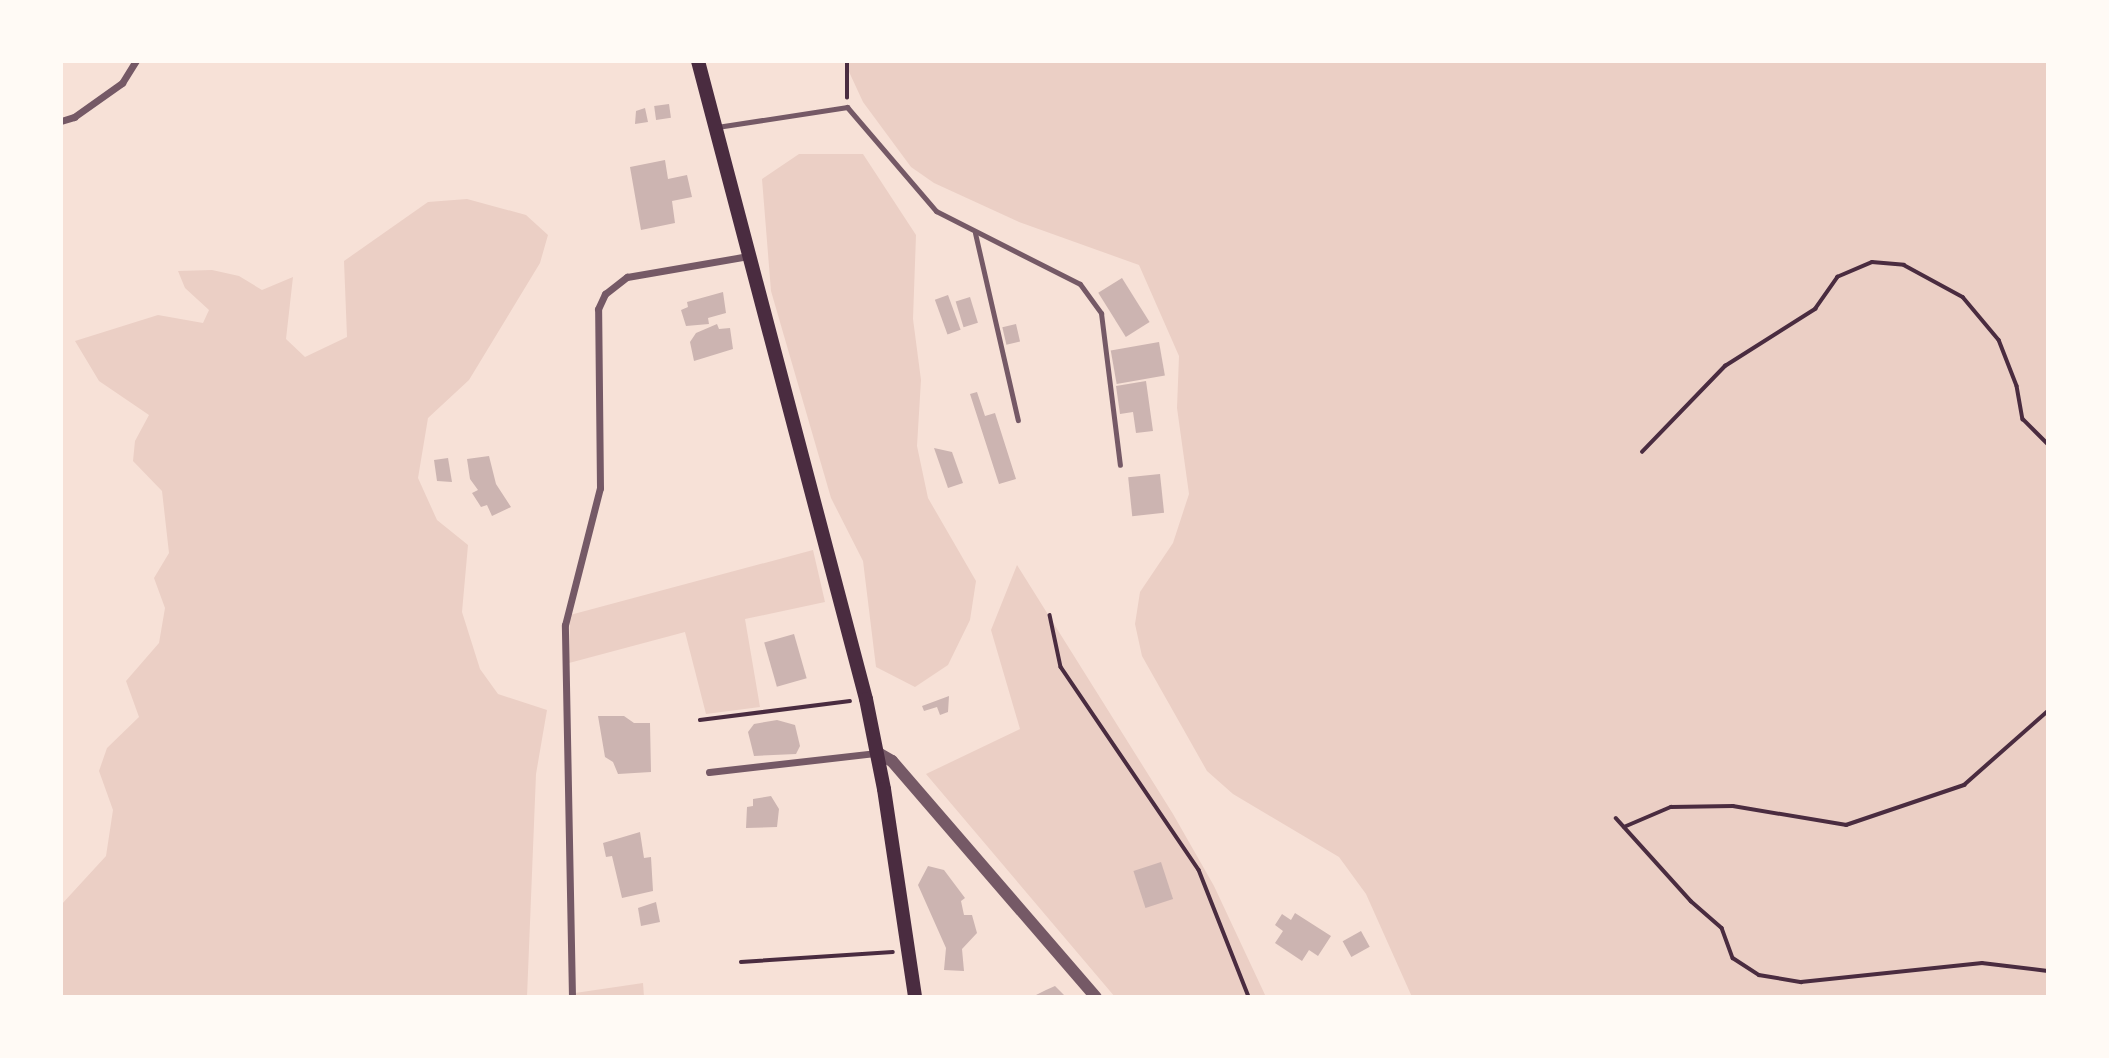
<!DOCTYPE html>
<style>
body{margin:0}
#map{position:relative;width:2109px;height:1058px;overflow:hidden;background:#f7e1d7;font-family:"Fira Sans Condensed",sans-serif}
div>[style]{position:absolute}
.green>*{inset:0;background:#ebcfc5}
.building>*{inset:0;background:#ccb4b1;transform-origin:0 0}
.path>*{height:3.5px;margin:-1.75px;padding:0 1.75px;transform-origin:1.75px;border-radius:1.75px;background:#4a2c40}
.service>*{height:5px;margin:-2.5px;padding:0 2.5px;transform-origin:2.5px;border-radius:2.5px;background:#755966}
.minor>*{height:7px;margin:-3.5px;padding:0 3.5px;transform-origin:3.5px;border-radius:3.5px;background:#755966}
.tertiary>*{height:12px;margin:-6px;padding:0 6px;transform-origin:6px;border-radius:6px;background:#755966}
.secondary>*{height:14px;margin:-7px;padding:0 7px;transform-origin:7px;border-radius:7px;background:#4a2c40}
span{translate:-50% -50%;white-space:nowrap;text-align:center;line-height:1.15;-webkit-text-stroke:6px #fffaf5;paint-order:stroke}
.frame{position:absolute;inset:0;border:63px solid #fffaf5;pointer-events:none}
</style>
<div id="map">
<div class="green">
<div style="clip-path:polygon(844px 61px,2048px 61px,2048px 997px,1412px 997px,1366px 894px,1339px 857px,1233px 794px,1207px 771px,1142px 656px,1135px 624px,1140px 592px,1173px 543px,1189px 494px,1177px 408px,1179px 356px,1139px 265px,1019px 222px,934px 183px,911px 167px,863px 102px)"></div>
<div style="clip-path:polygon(799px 154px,863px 154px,916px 235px,913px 319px,921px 380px,917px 446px,928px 498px,976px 581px,970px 620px,948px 665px,915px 687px,876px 667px,863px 561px,831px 498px,771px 291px,762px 179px)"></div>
<div style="clip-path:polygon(467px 199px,526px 215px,548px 235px,540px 263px,469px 380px,428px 418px,418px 478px,437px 520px,468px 545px,462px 612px,480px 669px,498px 694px,547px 710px,536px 774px,527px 997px,61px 997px,61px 905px,106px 856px,113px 810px,99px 771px,107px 748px,139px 717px,126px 681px,159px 643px,165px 608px,154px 578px,169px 553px,162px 491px,133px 461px,135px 441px,149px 415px,99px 381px,75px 341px,158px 315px,203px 323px,209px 310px,185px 288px,178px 271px,212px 270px,239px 276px,262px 290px,293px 277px,286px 339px,305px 357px,347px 337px,344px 261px,428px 202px)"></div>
<div style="clip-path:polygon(813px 550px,825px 602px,745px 619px,760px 707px,706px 714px,685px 632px,569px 663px,570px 615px)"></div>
<div style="clip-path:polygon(1017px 565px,1173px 814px,1214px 886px,1266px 997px,1115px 997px,926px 774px,1020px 729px,991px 630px)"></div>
<div style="clip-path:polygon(643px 983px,644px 997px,575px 997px,575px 993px)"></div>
</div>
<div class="building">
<div style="left:669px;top:104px;width:14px;height:15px;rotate:82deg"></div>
<div style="clip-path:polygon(645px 108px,648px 122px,635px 124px,636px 111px)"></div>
<div style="clip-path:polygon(665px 160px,668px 179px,687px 175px,692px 197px,672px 201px,675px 223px,641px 230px,630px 167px)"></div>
<div style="left:1122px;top:278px;width:52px;height:28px;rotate:58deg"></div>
<div style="clip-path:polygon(723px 292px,726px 313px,708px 318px,709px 324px,686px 326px,681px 310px,688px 307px,687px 302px)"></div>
<div style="left:948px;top:295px;width:37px;height:14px;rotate:70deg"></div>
<div style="left:970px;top:297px;width:27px;height:15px;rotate:73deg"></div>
<div style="clip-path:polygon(717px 324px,719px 329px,730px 328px,733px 349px,694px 361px,690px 342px,696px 333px)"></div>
<div style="left:1016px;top:324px;width:18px;height:14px;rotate:77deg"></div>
<div style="left:1159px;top:342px;width:34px;height:49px;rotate:80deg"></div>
<div style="clip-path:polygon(1146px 381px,1153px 431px,1136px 433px,1133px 412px,1120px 414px,1116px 386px)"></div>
<div style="clip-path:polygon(977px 392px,985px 416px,995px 413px,1016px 479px,999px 484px,970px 394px)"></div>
<div style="clip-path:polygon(934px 448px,952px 452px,963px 483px,948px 488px)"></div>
<div style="clip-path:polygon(489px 456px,496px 484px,511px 507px,492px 516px,487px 505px,481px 507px,472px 493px,478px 490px,470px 479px,467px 459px)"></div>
<div style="clip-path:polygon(448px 458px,452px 482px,437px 481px,434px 460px)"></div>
<div style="left:1160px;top:474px;width:39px;height:32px;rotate:84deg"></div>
<div style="left:794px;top:634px;width:46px;height:31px;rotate:74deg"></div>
<div style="clip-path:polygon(949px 696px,948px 712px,940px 715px,937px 707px,924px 711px,922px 706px)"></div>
<div style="clip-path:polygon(598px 716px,624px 716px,634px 723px,650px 723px,651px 772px,618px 774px,613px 762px,605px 757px)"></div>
<div style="clip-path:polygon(777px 720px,795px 725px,800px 746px,796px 754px,754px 756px,748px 732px,754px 724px)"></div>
<div style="clip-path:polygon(771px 796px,779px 809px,777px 827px,746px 828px,747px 807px,753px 806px,753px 799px)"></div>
<div style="clip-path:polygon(640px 832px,644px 858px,651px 857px,653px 891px,622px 898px,612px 856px,606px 857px,603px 843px)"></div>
<div style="left:1161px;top:862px;width:39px;height:29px;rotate:72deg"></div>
<div style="clip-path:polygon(928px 866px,944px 870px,965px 898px,961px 901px,964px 915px,972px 915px,977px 933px,962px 949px,964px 971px,944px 970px,946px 948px,918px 885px)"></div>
<div style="clip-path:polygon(656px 902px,660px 922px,641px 926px,638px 908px)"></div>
<div style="clip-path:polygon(1295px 913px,1331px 936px,1318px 956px,1309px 950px,1302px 961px,1275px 943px,1283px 931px,1275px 925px,1282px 914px,1291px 920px)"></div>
<div style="left:1361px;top:931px;width:18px;height:21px;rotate:61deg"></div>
<div style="clip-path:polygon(1055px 986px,1066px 997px,1032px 997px,1046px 990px)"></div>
</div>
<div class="path">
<div style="left:847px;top:98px;width:37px;rotate:-90deg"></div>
<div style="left:1642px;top:452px;width:120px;rotate:-46deg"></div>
<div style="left:1725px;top:366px;width:107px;rotate:-32.3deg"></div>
<div style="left:1815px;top:309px;width:39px;rotate:-55deg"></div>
<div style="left:1837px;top:277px;width:38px;rotate:-23deg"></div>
<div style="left:1872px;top:262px;width:32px;rotate:5deg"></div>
<div style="left:1904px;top:265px;width:67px;rotate:28.5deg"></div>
<div style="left:1963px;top:297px;width:56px;rotate:50.1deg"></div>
<div style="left:1999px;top:340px;width:49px;rotate:68.6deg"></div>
<div style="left:2017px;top:386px;width:34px;rotate:80deg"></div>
<div style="left:2023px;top:419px;width:35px;rotate:45deg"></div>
<div style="left:1050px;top:615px;width:53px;rotate:78.1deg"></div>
<div style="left:1061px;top:667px;width:245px;rotate:55.8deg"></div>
<div style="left:1199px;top:870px;width:136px;rotate:68.5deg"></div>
<div style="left:700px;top:720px;width:151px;rotate:-7.2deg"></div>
<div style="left:1616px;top:818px;width:112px;rotate:47.9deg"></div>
<div style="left:1691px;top:901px;width:41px;rotate:41.1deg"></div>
<div style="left:1722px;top:928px;width:32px;rotate:70deg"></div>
<div style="left:1733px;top:958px;width:31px;rotate:33deg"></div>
<div style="left:1759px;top:975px;width:43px;rotate:9.5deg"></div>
<div style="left:1801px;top:982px;width:182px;rotate:-6deg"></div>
<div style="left:1982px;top:963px;width:66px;rotate:6.9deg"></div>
<div style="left:1624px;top:827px;width:51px;rotate:-23.1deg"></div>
<div style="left:1671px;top:807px;width:62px;rotate:-0.9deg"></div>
<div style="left:1733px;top:806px;width:115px;rotate:9.5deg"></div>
<div style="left:1846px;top:825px;width:125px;rotate:-18.7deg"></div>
<div style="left:1964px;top:785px;width:112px;rotate:-41.4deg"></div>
<div style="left:741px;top:962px;width:152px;rotate:-3.8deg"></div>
</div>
<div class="service">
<div style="left:717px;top:127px;width:132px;rotate:-8.7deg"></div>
<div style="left:847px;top:107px;width:137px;rotate:49.4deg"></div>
<div style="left:936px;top:211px;width:161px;rotate:26.9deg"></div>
<div style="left:1080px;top:284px;width:36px;rotate:54deg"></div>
<div style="left:1101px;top:313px;width:153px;rotate:82.9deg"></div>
<div style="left:975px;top:233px;width:192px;rotate:77.1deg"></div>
</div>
<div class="minor">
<div style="left:61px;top:121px;width:14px;rotate:-17deg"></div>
<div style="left:74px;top:117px;width:59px;rotate:-35.3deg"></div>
<div style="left:122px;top:83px;width:26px;rotate:-58deg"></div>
<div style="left:709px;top:772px;width:169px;rotate:-6.5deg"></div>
<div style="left:572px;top:997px;width:372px;rotate:-91.1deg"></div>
<div style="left:565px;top:625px;width:141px;rotate:-75.7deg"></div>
<div style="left:600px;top:488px;width:179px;rotate:-90.6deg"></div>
<div style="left:598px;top:309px;width:17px;rotate:-65deg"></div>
<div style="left:605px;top:294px;width:28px;rotate:-38deg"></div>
<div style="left:627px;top:277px;width:123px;rotate:-9.8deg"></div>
</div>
<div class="tertiary">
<div style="left:878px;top:753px;width:16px;rotate:30deg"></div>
<div style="left:892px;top:761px;width:312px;rotate:49.2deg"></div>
</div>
<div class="secondary">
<div style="left:698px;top:61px;width:660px;rotate:75.25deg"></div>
<div style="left:866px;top:699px;width:92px;rotate:78.7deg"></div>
<div style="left:884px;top:789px;width:210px;rotate:81.5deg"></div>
</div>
<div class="frame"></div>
</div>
